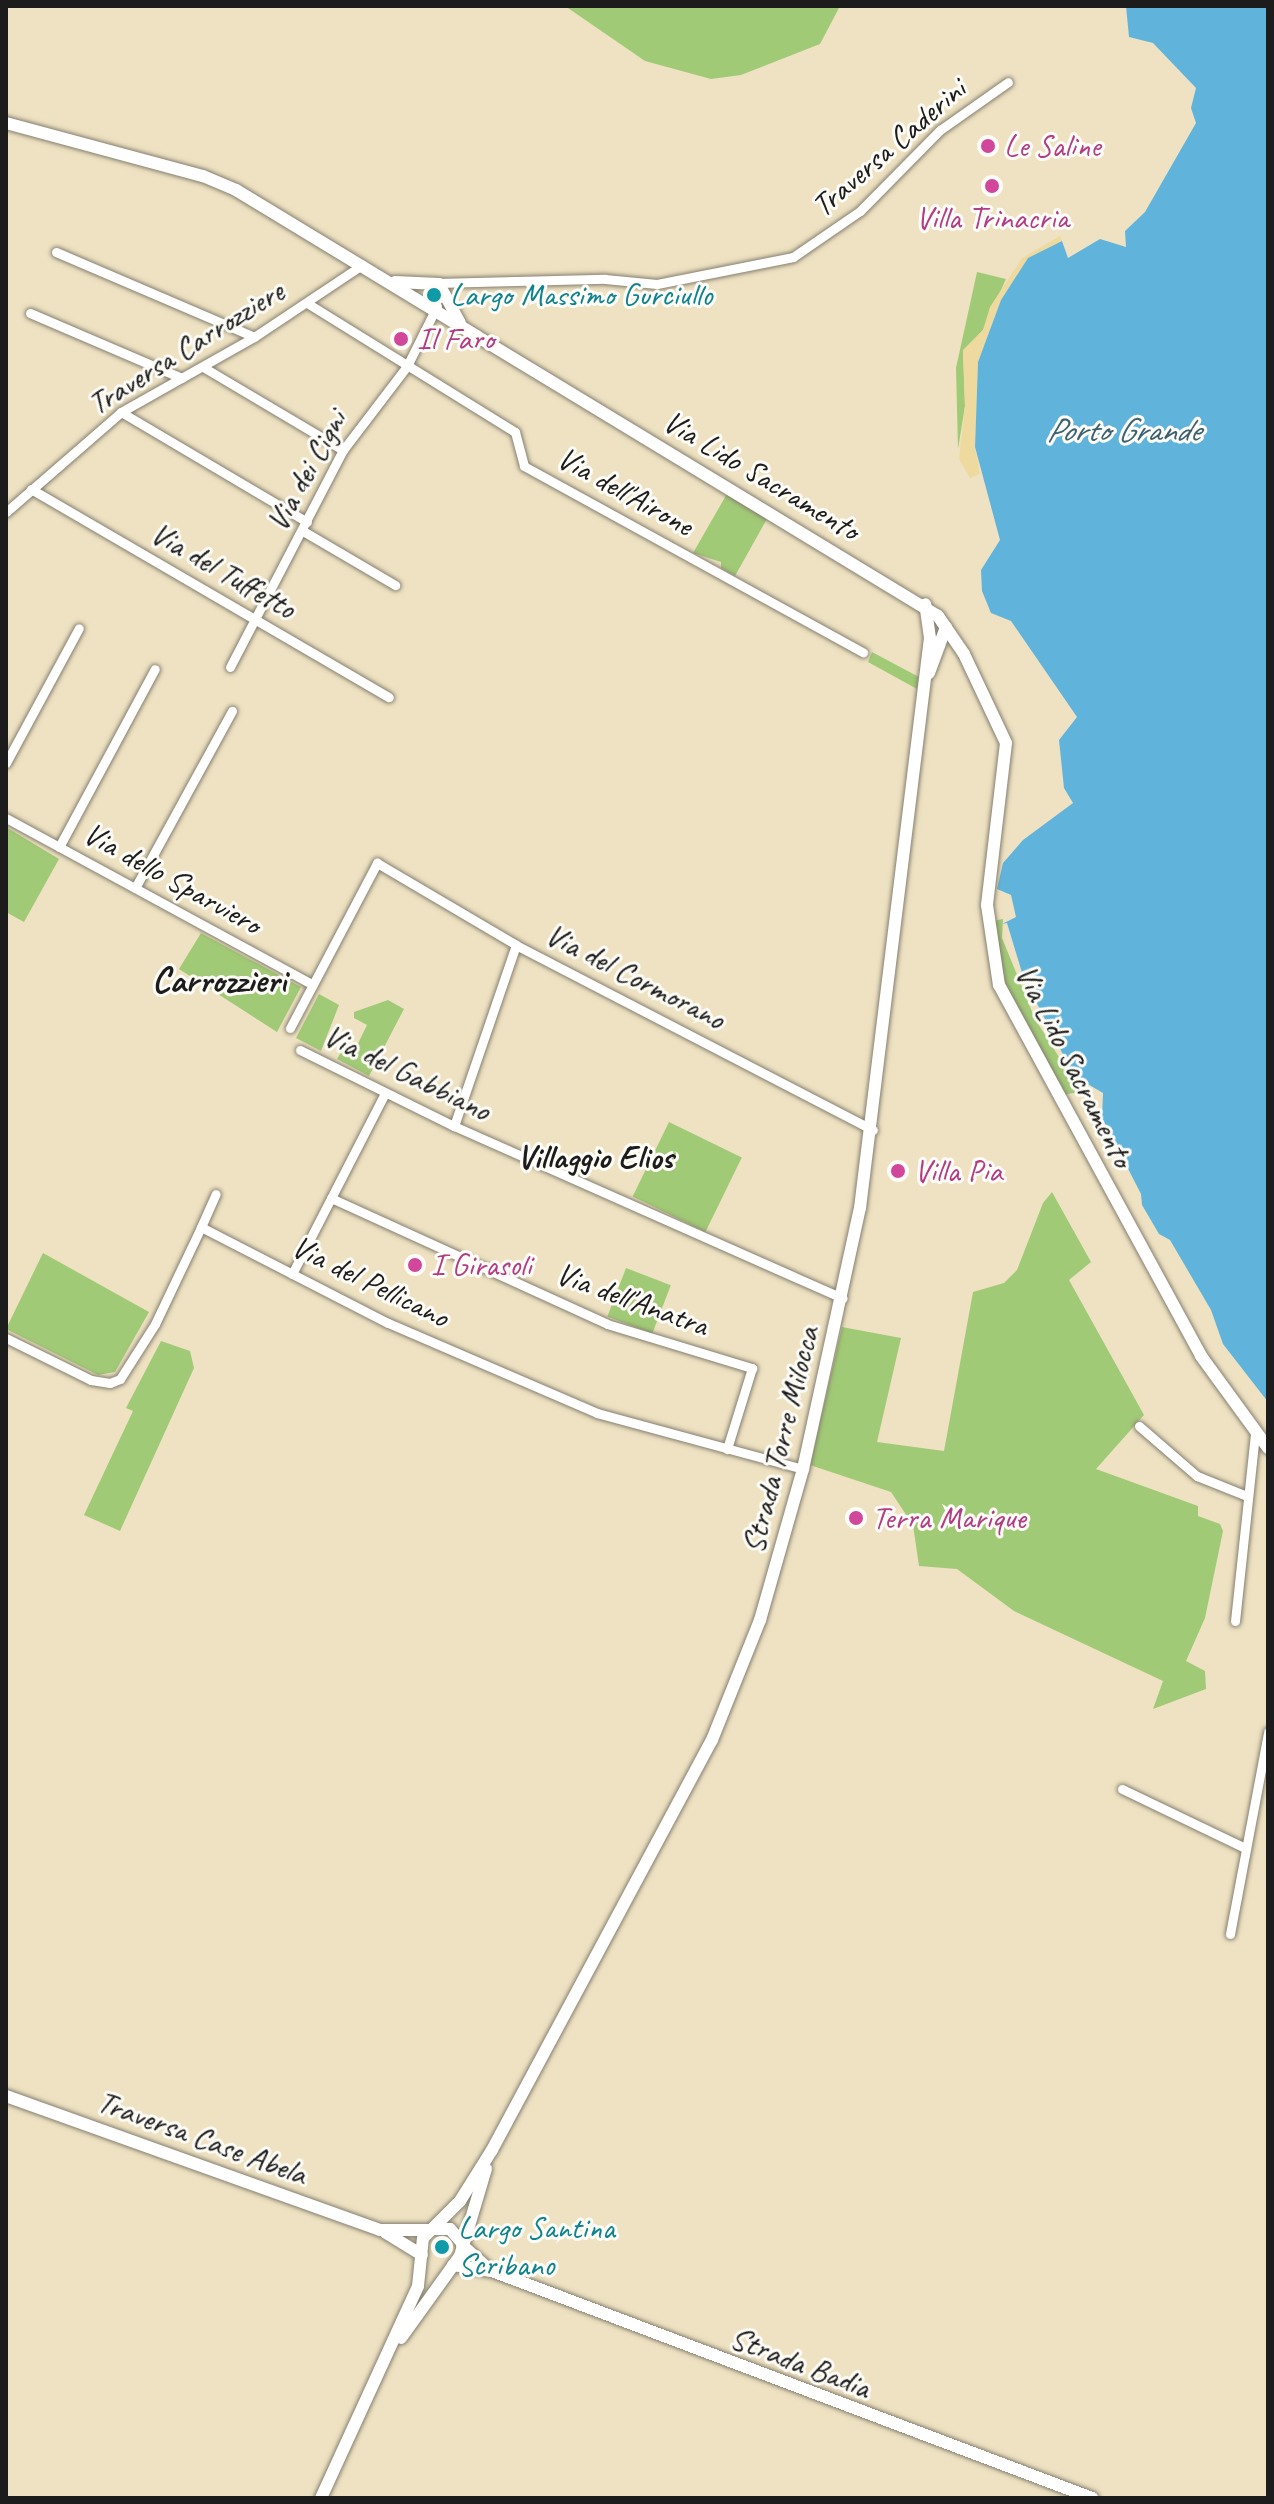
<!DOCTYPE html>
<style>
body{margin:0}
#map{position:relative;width:1274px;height:2504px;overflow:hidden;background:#eee2c2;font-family:Caveat,sans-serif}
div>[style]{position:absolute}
.green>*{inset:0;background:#a1ca76;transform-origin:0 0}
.sand>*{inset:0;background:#eeda9e}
.water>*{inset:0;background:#60b4dc}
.roads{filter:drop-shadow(0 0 2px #857f6f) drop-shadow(0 0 2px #857f6f)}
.street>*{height:9px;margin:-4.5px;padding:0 4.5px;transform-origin:4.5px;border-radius:4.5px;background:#fff}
.secondary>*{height:12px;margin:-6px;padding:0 6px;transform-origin:6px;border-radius:6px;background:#fff}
.dots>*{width:22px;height:22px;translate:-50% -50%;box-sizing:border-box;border:4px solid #fdfcf7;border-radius:50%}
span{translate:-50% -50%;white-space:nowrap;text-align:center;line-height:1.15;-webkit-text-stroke:6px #fdfcf7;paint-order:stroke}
.hotel-label{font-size:32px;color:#b23c85}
.left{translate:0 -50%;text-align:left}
.street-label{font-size:32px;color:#1c1c1c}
.culture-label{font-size:32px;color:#0d838f}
.water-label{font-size:34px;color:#3b6072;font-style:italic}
.neighbourhood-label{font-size:34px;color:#1c1c1c;font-weight:700}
.quarter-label{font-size:36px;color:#1c1c1c;font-weight:700}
.frame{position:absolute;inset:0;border:8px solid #1c1c1c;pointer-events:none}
</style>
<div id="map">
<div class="green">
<div style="clip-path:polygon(565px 6px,840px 6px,820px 44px,741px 75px,711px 79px,645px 61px)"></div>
<div style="clip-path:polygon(977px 272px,1006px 279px,983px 330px,963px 351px,965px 406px,958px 449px,956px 368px)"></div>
<div style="clip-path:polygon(728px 492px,768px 517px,735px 576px,721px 568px,721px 562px,693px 553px)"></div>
<div style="clip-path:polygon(872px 652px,919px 677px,917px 689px,868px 662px)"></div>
<div style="clip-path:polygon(6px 827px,59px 859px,24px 922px,6px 912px)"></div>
<div style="clip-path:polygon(1003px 919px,1002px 938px,1035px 1019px,1081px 1092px,1061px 1095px,1005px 985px,993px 921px)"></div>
<div style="clip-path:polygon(201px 933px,301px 987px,277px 1032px,179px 969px)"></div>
<div style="clip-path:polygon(319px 994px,339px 1005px,321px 1051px,296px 1038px)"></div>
<div style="clip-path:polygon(388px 1000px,404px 1009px,369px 1076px,337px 1059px,341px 1052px,352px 1056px,367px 1025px,354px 1018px,354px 1012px)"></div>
<div style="left:669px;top:1122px;width:81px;height:83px;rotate:26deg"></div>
<div style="clip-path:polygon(1052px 1192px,1091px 1262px,1069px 1280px,1144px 1415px,1096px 1469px,1198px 1506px,1198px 1516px,1220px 1524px,1223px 1531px,1205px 1618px,1186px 1661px,1205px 1671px,1206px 1689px,1153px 1709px,1163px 1681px,1014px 1611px,957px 1569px,919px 1566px,913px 1525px,891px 1492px,810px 1465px,842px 1327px,901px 1338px,877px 1442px,944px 1451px,973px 1292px,1004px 1283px,1017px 1270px,1043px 1203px)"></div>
<div style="clip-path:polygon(43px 1253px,149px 1312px,115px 1372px,98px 1375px,6px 1329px)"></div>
<div style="left:626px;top:1268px;width:48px;height:52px;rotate:21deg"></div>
<div style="clip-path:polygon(161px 1341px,190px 1351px,194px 1368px,120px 1531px,84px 1515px,133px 1411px,126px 1408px)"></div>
</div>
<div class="sand">
<div style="clip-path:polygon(1060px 236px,1062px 241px,1028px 259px,1001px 300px,978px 362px,975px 447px,980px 474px,970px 478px,959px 459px,965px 406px,963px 350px,983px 330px,990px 307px,1022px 258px)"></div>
</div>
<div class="water">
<div style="clip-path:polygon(1126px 6px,1268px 6px,1268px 1402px,1223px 1344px,1211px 1310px,1170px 1240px,1159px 1234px,1142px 1205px,1141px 1194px,1102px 1118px,1103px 1093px,1074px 1076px,1023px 976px,1007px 923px,1002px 924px,1016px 917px,1011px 895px,997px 889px,1003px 863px,1023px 840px,1073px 803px,1064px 788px,1059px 740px,1077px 717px,1011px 621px,991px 613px,982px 591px,981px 570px,1000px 540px,975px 447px,978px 362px,1001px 300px,1028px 258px,1062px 241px,1068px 258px,1100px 239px,1126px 247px,1125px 231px,1145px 212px,1196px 123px,1191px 108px,1196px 88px,1153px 43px,1129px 37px)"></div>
</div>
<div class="roads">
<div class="street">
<div style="left:56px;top:252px;width:215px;rotate:23.2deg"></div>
<div style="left:436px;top:283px;width:169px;rotate:-1.4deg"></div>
<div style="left:605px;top:279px;width:52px;rotate:5.5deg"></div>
<div style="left:657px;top:284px;width:139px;rotate:-11.2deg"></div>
<div style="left:793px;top:257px;width:81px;rotate:-34.5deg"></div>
<div style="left:860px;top:211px;width:114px;rotate:-45.4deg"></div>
<div style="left:940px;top:130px;width:83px;rotate:-35.2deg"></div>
<div style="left:307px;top:303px;width:245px;rotate:31.8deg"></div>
<div style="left:515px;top:432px;width:35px;rotate:75deg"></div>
<div style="left:524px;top:466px;width:387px;rotate:28.8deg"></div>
<div style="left:30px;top:313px;width:165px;rotate:23.2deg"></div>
<div style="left:203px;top:367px;width:163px;rotate:30.7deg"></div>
<div style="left:121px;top:412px;width:216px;rotate:30.6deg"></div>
<div style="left:31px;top:489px;width:414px;rotate:30.2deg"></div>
<div style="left:6px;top:512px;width:152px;rotate:-41deg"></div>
<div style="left:121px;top:412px;width:153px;rotate:-29.4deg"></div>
<div style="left:254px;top:337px;width:130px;rotate:-33.7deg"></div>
<div style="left:303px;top:531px;width:107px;rotate:30.4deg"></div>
<div style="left:230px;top:667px;width:245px;rotate:-62.5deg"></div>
<div style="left:343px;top:450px;width:106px;rotate:-52.7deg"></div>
<div style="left:407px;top:366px;width:67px;rotate:-63.4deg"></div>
<div style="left:6px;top:763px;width:153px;rotate:-61.6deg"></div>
<div style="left:6px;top:818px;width:349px;rotate:28.5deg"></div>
<div style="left:59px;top:847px;width:202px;rotate:-61.7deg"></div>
<div style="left:135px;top:888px;width:202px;rotate:-61.3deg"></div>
<div style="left:290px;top:1028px;width:187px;rotate:-62.2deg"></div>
<div style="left:377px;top:863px;width:161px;rotate:30.5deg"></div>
<div style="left:516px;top:945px;width:402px;rotate:27.4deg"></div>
<div style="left:300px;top:1050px;width:172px;rotate:26.3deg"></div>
<div style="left:454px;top:1126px;width:425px;rotate:23.9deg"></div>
<div style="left:454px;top:1126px;width:191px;rotate:-71.1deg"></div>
<div style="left:331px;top:1198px;width:303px;rotate:24.5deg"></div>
<div style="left:607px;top:1324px;width:152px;rotate:16.9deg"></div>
<div style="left:752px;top:1368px;width:85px;rotate:107.2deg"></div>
<div style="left:201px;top:1227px;width:36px;rotate:-66deg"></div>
<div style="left:292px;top:1274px;width:203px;rotate:-62.8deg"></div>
<div style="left:6px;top:1338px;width:95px;rotate:26.3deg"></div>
<div style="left:91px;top:1380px;width:19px;rotate:9deg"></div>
<div style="left:110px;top:1383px;width:11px;rotate:-22deg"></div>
<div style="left:120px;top:1379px;width:65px;rotate:-57.5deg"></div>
<div style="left:155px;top:1324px;width:107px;rotate:-64.6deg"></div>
<div style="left:201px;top:1227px;width:210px;rotate:27.2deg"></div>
<div style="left:388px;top:1323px;width:228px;rotate:23.3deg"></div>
<div style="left:597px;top:1413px;width:213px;rotate:15.2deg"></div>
<div style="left:1139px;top:1426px;width:77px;rotate:40.8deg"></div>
<div style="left:1197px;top:1476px;width:54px;rotate:21.8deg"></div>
<div style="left:1235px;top:1621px;width:189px;rotate:-83.9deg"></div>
<div style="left:1122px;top:1789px;width:134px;rotate:25.6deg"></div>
<div style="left:1230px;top:1934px;width:206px;rotate:-79.3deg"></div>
</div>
<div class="secondary">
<div style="left:6px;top:123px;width:204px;rotate:15.1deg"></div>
<div style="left:203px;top:176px;width:36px;rotate:23deg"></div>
<div style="left:236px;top:190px;width:821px;rotate:31.25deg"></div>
<div style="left:938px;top:616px;width:46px;rotate:55.6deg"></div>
<div style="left:964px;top:654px;width:98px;rotate:64.7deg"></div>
<div style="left:1006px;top:743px;width:163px;rotate:96.7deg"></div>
<div style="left:987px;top:905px;width:81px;rotate:81.5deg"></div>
<div style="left:999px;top:985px;width:422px;rotate:61.4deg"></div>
<div style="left:1201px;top:1356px;width:114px;rotate:53.9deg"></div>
<div style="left:395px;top:282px;width:44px;rotate:2.6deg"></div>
<div style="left:439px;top:284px;width:44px;rotate:61.7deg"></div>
<div style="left:929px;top:673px;width:49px;rotate:-69.7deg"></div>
<div style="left:6px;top:2096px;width:397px;rotate:19.7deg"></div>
<div style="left:380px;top:2230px;width:51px"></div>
<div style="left:432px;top:2229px;width:18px"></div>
<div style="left:450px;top:2229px;width:18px;rotate:49deg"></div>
<div style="left:386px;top:2233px;width:42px;rotate:31.4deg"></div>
<div style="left:462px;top:2245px;width:36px;rotate:42deg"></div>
<div style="left:453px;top:2265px;width:39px;rotate:9deg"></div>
<div style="left:492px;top:2271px;width:642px;rotate:20.72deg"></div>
<div style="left:401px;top:2338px;width:101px;rotate:-54.3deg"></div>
<div style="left:460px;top:2256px;width:91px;rotate:-73.4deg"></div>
<div style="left:321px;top:2498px;width:233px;rotate:-65.4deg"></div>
<div style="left:418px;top:2286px;width:48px;rotate:-84.1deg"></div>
<div style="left:423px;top:2238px;width:52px;rotate:-45deg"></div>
<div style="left:460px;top:2201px;width:60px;rotate:-57.9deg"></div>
<div style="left:492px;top:2150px;width:465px;rotate:-61.8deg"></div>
<div style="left:712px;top:1740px;width:129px;rotate:-68.2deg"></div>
<div style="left:760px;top:1620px;width:157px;rotate:-74.1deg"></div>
<div style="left:803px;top:1469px;width:267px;rotate:-77.7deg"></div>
<div style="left:860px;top:1208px;width:574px;rotate:-83deg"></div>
<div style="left:930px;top:638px;width:34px;rotate:-98deg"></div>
</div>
</div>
<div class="dots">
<div style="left:988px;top:146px;background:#d1479c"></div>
<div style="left:992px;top:186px;background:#d1479c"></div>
<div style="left:434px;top:295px;background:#0f9aa8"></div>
<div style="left:401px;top:339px;background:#d1479c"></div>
<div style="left:898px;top:1171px;background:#d1479c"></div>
<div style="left:415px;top:1265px;background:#d1479c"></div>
<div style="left:856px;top:1518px;background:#d1479c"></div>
<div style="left:442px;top:2247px;background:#0f9aa8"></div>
</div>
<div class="hotel-label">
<span class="left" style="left:1004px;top:146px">Le Saline</span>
<span style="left:992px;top:218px">Villa Trinacria</span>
<span class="left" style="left:417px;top:339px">Il Faro</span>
<span class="left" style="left:914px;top:1171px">Villa Pia</span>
<span class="left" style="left:431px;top:1265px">I Girasoli</span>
<span class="left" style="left:872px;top:1518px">Terra Marique</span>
</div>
<div class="street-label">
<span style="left:889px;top:148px;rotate:-41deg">Traversa Caderini</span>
<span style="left:186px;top:348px;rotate:-32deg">Traversa Carrozziere</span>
<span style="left:307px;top:471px;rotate:-61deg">Via dei Cigni</span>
<span style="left:761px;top:476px;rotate:31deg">Via Lido Sacramento</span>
<span style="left:625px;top:492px;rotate:29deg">Via dell'Airone</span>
<span style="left:223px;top:571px;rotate:30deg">Via del Tuffetto</span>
<span style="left:172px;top:879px;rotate:29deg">Via dello Sparviero</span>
<span style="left:635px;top:977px;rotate:27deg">Via del Cormorano</span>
<span style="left:1074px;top:1066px;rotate:63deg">Via Lido Sacramento</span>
<span style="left:407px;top:1073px;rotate:26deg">Via del Gabbiano</span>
<span style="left:370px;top:1282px;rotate:26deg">Via del Pellicano</span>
<span style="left:632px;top:1300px;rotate:20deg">Via dell'Anatra</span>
<span style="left:781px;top:1440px;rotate:-76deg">Strada Torre Milocca</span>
<span style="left:202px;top:2138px;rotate:20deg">Traversa Case Abela</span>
<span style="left:800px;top:2363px;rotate:21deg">Strada Badia</span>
</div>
<div class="culture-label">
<span class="left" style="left:450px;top:295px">Largo Massimo Gurciullo</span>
<span class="left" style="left:458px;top:2247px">Largo Santina<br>Scribano</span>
</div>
<div class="water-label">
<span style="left:1123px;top:430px">Porto Grande</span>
</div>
<div class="neighbourhood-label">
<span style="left:595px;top:1157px">Villaggio Elios</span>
</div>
<div class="quarter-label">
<span style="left:219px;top:981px">Carrozzieri</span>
</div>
<div class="frame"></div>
</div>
